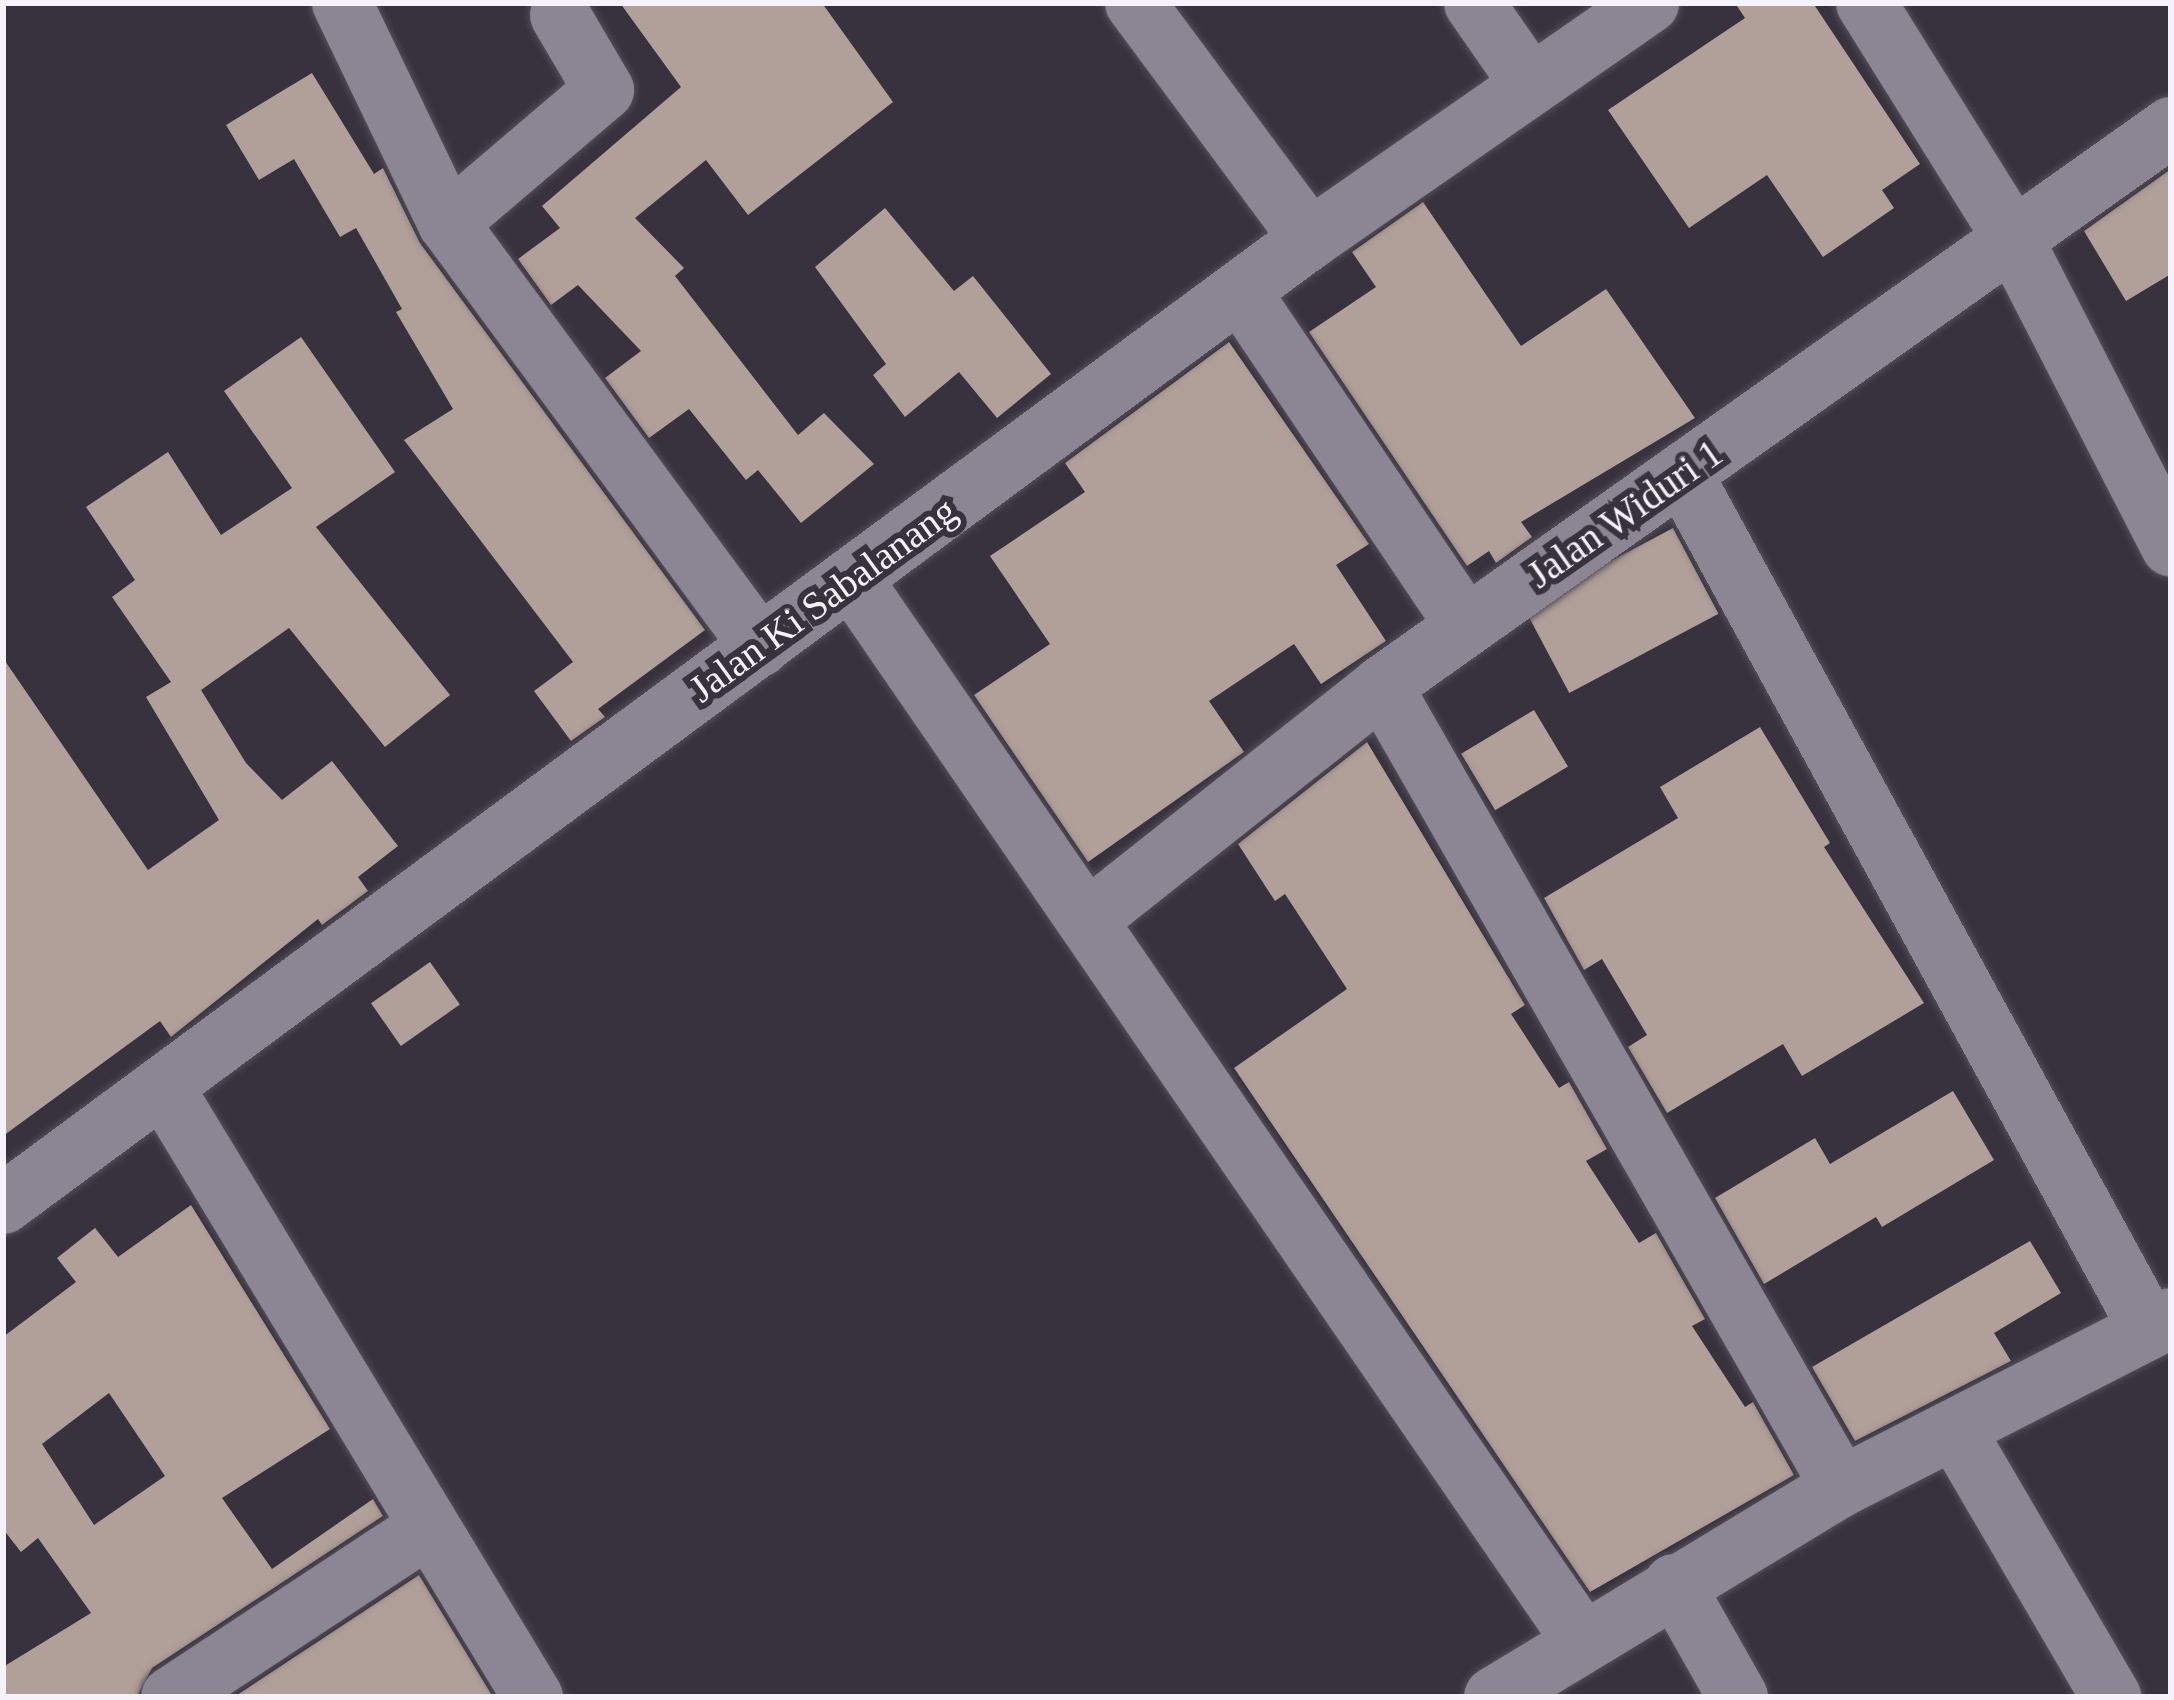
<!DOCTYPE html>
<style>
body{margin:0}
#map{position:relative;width:2174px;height:1700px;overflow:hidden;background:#38323e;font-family:"Times New Roman",serif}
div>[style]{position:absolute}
.building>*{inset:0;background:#b19f99;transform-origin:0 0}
.roads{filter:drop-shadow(0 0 3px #534e58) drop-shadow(0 0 3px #534e58)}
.minor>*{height:60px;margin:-30px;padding:0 30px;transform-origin:30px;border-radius:30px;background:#8c8593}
span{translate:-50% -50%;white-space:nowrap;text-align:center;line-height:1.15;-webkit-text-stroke:12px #38323e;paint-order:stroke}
.street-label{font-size:39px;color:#f6f2fa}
.frame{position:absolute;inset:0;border:6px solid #f6f2fa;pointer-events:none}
</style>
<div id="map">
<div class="building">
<div style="clip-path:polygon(620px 3px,822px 3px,893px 102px,748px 215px,706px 160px,635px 218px,684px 268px,675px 276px,798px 435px,824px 413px,874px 464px,801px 523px,758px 470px,746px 480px,689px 409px,649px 438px,605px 378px,641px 351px,578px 285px,551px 305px,518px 259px,560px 228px,542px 206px,681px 87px)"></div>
<div style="clip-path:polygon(1735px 3px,1813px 3px,1920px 164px,1882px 190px,1894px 208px,1823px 257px,1767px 175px,1689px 228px,1608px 110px,1745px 18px)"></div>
<div style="clip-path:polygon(312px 73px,374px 174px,383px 168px,420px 243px,705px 630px,598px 709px,605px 717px,571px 741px,534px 691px,573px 662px,404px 440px,453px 409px,396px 312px,402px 309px,356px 228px,340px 237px,294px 159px,259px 180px,226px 125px)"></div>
<div style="clip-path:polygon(2171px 169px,2171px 274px,2126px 301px,2084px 231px)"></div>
<div style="clip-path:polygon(1423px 202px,1521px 346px,1606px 289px,1695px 418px,1521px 522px,1532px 537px,1496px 563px,1489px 551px,1467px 566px,1309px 332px,1376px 287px,1352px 252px)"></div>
<div style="clip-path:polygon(885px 208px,954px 291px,973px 276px,1051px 374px,997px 418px,959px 372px,905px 417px,873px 375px,886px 364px,815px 267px)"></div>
<div style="clip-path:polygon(301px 337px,395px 472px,316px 527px,450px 695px,385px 747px,289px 628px,201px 690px,246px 763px,282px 800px,332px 761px,398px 846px,358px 877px,368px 891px,322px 925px,318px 919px,171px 1037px,160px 1021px,3px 1136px,3px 658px,148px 870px,219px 820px,146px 697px,171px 682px,112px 597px,135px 580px,86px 507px,168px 452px,221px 535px,292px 488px,224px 391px)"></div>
<div style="clip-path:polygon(1229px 342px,1369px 544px,1336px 565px,1386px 641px,1321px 684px,1294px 644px,1209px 701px,1244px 752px,1088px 862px,974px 695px,1050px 644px,990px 556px,1085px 492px,1065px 463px)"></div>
<div style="left:1673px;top:528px;width:97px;height:169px;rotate:62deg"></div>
<div style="left:1534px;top:710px;width:66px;height:85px;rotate:59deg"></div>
<div style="clip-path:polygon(1760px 727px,1830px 843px,1824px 847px,1924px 1003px,1802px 1076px,1783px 1044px,1667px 1113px,1628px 1047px,1647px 1035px,1602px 959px,1584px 970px,1544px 898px,1678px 818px,1660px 787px)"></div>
<div style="clip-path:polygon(1367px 742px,1525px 1005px,1511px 1014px,1559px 1088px,1569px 1082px,1607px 1149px,1586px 1161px,1639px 1243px,1656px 1233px,1705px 1319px,1692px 1326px,1745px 1407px,1753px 1402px,1794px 1475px,1590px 1592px,1234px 1068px,1347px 989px,1285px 894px,1275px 901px,1238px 844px)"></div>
<div style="left:430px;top:962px;width:52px;height:72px;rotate:55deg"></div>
<div style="clip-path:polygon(1953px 1091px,1994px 1160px,1882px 1227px,1876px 1217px,1764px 1284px,1715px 1198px,1815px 1138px,1830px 1164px)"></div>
<div style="clip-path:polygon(evenodd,191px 1205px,330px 1429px,222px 1498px,272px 1569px,373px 1499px,383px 1516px,152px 1668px,137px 1697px,3px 1697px,3px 1667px,91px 1613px,38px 1538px,21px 1552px,3px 1529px,3px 1337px,76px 1282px,57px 1258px,95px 1228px,118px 1257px,191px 1205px,109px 1393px,165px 1476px,94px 1525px,42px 1444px,109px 1393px)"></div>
<div style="clip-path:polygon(2030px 1241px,2061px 1293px,1994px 1333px,2011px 1361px,1855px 1441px,1812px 1367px)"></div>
<div style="clip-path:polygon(419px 1575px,493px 1697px,234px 1697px)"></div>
</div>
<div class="roads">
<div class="minor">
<div style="left:342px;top:3px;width:244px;rotate:64.3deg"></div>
<div style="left:448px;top:223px;width:526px;rotate:53.59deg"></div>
<div style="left:1135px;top:3px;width:294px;rotate:53.4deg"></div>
<div style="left:1474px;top:3px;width:95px;rotate:55.3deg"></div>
<div style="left:1866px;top:3px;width:276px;rotate:58deg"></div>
<div style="left:2012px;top:237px;width:348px;rotate:62.8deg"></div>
<div style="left:448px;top:223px;width:205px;rotate:-40.4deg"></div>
<div style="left:604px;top:90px;width:87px;rotate:-120.4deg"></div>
<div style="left:1240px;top:291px;width:404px;rotate:56deg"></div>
<div style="left:1683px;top:475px;width:973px;rotate:61.38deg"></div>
<div style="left:851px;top:578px;width:1288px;rotate:55.47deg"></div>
<div style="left:1382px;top:686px;width:923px;rotate:60.19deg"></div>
<div style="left:1091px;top:917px;width:372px;rotate:-38.4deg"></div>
<div style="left:1382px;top:686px;width:967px;rotate:-35.32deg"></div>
<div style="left:164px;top:1088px;width:712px;rotate:58.79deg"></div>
<div style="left:3px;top:1204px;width:1625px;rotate:-36.44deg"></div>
<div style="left:1310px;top:239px;width:413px;rotate:-34.8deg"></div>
<div style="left:1957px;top:1433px;width:306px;rotate:59.7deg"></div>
<div style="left:1674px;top:1584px;width:130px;rotate:60.5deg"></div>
<div style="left:171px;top:1697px;width:309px;rotate:-33.4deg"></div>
<div style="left:1494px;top:1697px;width:406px;rotate:-31.2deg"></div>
<div style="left:1841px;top:1487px;width:371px;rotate:-27.1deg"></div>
</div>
</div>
<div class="street-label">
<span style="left:1625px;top:514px;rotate:-35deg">Jalan Widuri 1</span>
<span style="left:823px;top:600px;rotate:-36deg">Jalan Ki Sabalanang</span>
</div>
<div class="frame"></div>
</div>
